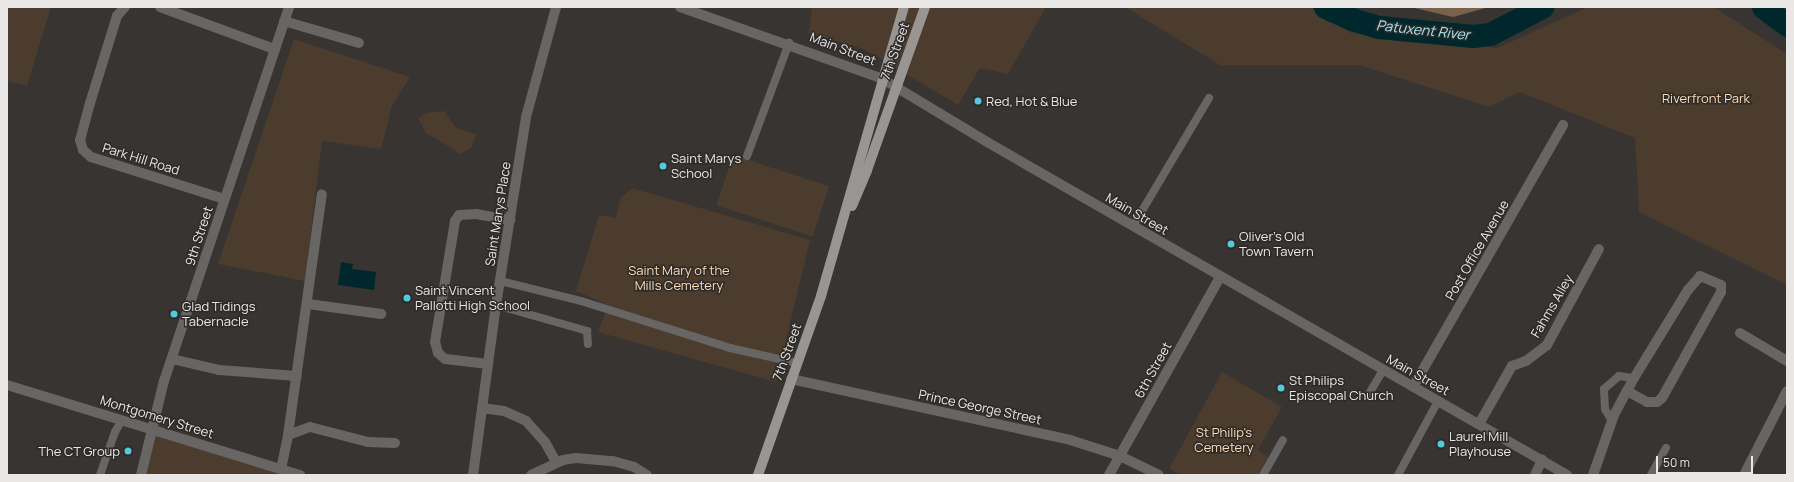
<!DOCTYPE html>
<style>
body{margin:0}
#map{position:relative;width:1794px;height:482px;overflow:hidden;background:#373432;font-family:Manrope,sans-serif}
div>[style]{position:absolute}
.green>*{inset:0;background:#4b3c2e;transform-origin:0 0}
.forest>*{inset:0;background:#79624c}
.water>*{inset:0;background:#00272c}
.river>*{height:23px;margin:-11.5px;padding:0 11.5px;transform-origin:11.5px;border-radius:11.5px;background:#00272c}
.service>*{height:8px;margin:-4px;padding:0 4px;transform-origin:4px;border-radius:4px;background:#676665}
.minor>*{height:10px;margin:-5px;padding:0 5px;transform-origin:5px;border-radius:5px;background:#676665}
.tertiary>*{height:10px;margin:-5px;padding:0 5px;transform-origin:5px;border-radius:5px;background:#676665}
.primary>*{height:10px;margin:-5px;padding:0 5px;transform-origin:5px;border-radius:5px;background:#989593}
.dots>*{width:11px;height:11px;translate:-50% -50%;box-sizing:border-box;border:2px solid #2d2a28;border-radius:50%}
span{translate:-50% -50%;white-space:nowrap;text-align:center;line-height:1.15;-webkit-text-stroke:3px #2d2a28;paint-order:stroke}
.street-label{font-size:13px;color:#e9e8e6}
.park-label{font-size:13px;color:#fedbba}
.poi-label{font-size:13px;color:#e9e8e6}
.left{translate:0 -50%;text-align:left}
.right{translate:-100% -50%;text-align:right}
.water-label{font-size:14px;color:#9fe8f4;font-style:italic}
.frame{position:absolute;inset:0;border:8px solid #e9e8e6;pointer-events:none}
.scale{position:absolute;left:1656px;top:456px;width:97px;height:18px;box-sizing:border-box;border:2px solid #e9e8e6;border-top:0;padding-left:5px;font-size:12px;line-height:14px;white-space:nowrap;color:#e9e8e6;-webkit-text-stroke:3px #2d2a28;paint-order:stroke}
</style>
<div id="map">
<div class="green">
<div style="clip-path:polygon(7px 7px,51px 7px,27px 86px,7px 81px)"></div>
<div style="clip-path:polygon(812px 7px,1046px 7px,1008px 74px,980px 68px,958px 105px,864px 49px,809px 33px)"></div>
<div style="clip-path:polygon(1125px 7px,1310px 7px,1351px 33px,1497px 48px,1588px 7px,1715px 8px,1787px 54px,1787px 285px,1639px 212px,1635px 138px,1520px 92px,1489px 107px,1359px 65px,1220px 65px)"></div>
<div style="clip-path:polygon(294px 39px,410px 77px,392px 106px,381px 149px,322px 141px,305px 281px,218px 264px)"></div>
<div style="clip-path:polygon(444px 111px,456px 128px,476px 134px,472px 147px,461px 154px,426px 133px,418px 118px,426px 113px)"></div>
<div style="left:733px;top:155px;width:101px;height:53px;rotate:18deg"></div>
<div style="clip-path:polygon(632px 188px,810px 240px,776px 382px,598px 332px,608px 305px,576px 291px,599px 215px,616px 218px,620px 199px)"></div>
<div style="clip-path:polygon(1222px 372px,1282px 407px,1258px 450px,1268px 457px,1258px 475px,1181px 475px,1169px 469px)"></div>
<div style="clip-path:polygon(152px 429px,302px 475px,141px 475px)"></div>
</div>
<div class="forest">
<div style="clip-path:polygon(1410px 7px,1489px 7px,1453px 17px)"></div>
</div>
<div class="water">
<div style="clip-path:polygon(341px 262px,353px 264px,352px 269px,376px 272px,374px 290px,338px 285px)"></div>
</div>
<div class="river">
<div style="left:1325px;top:7px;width:30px;rotate:24deg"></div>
<div style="left:1352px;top:19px;width:28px;rotate:17deg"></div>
<div style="left:1379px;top:27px;width:94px;rotate:5.5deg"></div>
<div style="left:1473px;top:36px;width:17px;rotate:-7deg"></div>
<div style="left:1490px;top:34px;width:59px;rotate:-27.4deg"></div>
<div style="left:1763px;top:7px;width:30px;rotate:37deg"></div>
</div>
<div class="service">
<div style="left:747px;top:156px;width:121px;rotate:-69.6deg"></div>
<div style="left:1133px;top:226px;width:149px;rotate:-59.3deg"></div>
<div style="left:500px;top:281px;width:83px;rotate:13.9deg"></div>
<div style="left:581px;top:301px;width:156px;rotate:17.5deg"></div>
<div style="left:730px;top:348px;width:69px;rotate:12.6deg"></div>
<div style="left:496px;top:305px;width:95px;rotate:15.9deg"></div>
<div style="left:587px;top:331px;width:13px;rotate:86deg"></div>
<div style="left:1367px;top:397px;width:31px;rotate:-59deg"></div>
<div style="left:1612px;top:421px;width:14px;rotate:-120deg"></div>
<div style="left:1605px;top:409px;width:20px;rotate:-93deg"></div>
<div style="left:1604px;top:389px;width:20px;rotate:-41deg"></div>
<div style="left:1619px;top:376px;width:15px;rotate:8deg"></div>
<div style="left:100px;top:475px;width:46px;rotate:-70.8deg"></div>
<div style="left:115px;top:432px;width:14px;rotate:-60deg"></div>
<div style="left:1263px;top:475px;width:40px;rotate:-60.3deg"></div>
<div style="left:1398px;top:475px;width:84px;rotate:-61.6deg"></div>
<div style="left:1651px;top:475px;width:31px;rotate:-61deg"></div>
</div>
<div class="minor">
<div style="left:125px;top:7px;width:12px;rotate:132deg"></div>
<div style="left:117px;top:16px;width:91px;rotate:107.2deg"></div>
<div style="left:90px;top:103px;width:38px;rotate:105deg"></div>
<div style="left:80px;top:140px;width:10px;rotate:73deg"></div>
<div style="left:83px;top:150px;width:11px;rotate:41deg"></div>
<div style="left:91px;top:157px;width:139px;rotate:17.5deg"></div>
<div style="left:160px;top:7px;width:121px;rotate:20.2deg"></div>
<div style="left:680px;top:7px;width:213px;rotate:19.5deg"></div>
<div style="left:284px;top:21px;width:78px;rotate:16.3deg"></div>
<div style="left:308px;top:304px;width:74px;rotate:7.8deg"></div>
<div style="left:1740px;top:333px;width:55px;rotate:30.8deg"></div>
<div style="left:172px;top:359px;width:48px;rotate:13.2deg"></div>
<div style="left:219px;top:370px;width:78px;rotate:4.4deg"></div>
<div style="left:488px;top:364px;width:43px;rotate:-173.4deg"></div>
<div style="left:445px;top:359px;width:9px;rotate:-139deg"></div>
<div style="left:438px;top:353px;width:11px;rotate:-105deg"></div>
<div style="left:435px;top:342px;width:123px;rotate:-80.6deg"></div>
<div style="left:455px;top:221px;width:7px;rotate:-56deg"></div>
<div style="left:459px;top:215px;width:17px;rotate:-3deg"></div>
<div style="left:476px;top:214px;width:35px;rotate:10deg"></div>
<div style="left:791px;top:379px;width:286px;rotate:12.3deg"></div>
<div style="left:1070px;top:440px;width:52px;rotate:17.7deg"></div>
<div style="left:1120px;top:456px;width:43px;rotate:26deg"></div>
<div style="left:1413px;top:387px;width:302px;rotate:-60.2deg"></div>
<div style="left:482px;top:408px;width:22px;rotate:8deg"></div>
<div style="left:504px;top:411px;width:24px;rotate:24deg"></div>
<div style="left:526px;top:421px;width:28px;rotate:48deg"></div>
<div style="left:545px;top:442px;width:23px;rotate:61deg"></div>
<div style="left:1479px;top:424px;width:67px;rotate:-60.4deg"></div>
<div style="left:1512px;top:366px;width:15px;rotate:-20deg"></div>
<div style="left:1526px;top:361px;width:26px;rotate:-37deg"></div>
<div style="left:1547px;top:345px;width:109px;rotate:-61.6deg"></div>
<div style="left:288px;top:435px;width:243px;rotate:-82deg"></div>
<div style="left:281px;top:469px;width:35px;rotate:-78deg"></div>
<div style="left:288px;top:435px;width:23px;rotate:-20deg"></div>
<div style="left:310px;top:427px;width:60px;rotate:14.5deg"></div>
<div style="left:368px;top:442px;width:27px;rotate:2deg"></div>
<div style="left:141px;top:475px;width:97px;rotate:-76.3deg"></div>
<div style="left:164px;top:381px;width:394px;rotate:-71.5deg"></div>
<div style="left:473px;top:475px;width:172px;rotate:-82.3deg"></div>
<div style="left:496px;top:305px;width:190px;rotate:-80.9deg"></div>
<div style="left:526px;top:117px;width:114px;rotate:-74.7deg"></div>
<div style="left:531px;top:475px;width:35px;rotate:-25deg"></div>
<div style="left:563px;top:460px;width:13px;rotate:-9deg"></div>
<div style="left:576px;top:458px;width:37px;rotate:5deg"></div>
<div style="left:613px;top:461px;width:22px;rotate:16deg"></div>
<div style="left:634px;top:467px;width:15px;rotate:32deg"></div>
<div style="left:1109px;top:475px;width:227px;rotate:-60.7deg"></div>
<div style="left:1593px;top:475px;width:64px;rotate:-70.7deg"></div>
<div style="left:1614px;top:415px;width:27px;rotate:-62deg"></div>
<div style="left:1627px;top:391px;width:15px;rotate:-62deg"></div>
<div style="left:1634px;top:378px;width:103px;rotate:-58.5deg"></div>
<div style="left:1688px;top:290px;width:18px;rotate:-49deg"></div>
<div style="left:1700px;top:276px;width:23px;rotate:23deg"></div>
<div style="left:1721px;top:285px;width:7px;rotate:90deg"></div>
<div style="left:1721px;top:292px;width:121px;rotate:119.1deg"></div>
<div style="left:1662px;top:398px;width:6px;rotate:141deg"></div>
<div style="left:1657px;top:402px;width:10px;rotate:180deg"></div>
<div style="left:1647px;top:402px;width:23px;rotate:-151deg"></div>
<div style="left:1744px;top:475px;width:94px;rotate:-62.9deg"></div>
</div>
<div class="tertiary">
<div style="left:881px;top:78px;width:124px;rotate:31.1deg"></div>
<div style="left:987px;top:142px;width:669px;rotate:29.86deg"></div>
<div style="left:7px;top:385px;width:307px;rotate:17.1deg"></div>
<div style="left:1535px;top:475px;width:17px;rotate:-65deg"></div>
</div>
<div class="primary">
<div style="left:852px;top:206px;width:39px;rotate:-67deg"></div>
<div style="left:867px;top:170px;width:173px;rotate:-70.4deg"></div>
<div style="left:758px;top:475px;width:190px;rotate:-70.6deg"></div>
<div style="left:821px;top:296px;width:301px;rotate:-74deg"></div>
</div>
<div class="dots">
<div style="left:978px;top:101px;background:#53cadc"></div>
<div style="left:663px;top:166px;background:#53cadc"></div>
<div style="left:1231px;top:244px;background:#53cadc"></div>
<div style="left:407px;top:298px;background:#53cadc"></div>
<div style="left:174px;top:314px;background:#53cadc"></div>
<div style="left:1281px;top:388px;background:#53cadc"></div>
<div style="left:1441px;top:444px;background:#53cadc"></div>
<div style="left:128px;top:451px;background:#53cadc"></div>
</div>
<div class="street-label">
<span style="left:843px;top:49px;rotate:21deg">Main Street</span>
<span style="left:895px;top:51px;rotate:-70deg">7th Street</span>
<span style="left:141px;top:159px;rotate:17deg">Park Hill Road</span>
<span style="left:498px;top:214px;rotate:-81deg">Saint Marys Place</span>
<span style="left:1137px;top:214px;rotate:30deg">Main Street</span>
<span style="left:199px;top:236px;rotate:-72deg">9th Street</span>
<span style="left:1477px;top:250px;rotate:-60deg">Post Office Avenue</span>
<span style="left:1552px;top:306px;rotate:-60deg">Fahms Alley</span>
<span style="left:787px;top:352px;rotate:-70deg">7th Street</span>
<span style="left:1153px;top:370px;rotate:-61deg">6th Street</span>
<span style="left:1418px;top:375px;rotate:29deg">Main Street</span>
<span style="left:980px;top:407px;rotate:12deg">Prince George Street</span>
<span style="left:157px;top:417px;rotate:17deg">Montgomery Street</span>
</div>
<div class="park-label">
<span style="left:1706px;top:98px">Riverfront Park</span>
<span style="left:679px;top:278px">Saint Mary of the<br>Mills Cemetery</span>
<span style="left:1224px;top:440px">St Philip's<br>Cemetery</span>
</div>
<div class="poi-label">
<span class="left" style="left:986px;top:101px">Red, Hot &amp; Blue</span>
<span class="left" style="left:671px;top:166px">Saint Marys<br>School</span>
<span class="left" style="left:1239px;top:244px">Oliver's Old<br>Town Tavern</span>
<span class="left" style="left:415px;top:298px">Saint Vincent<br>Pallotti High School</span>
<span class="left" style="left:182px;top:314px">Glad Tidings<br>Tabernacle</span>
<span class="left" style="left:1289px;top:388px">St Philips<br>Episcopal Church</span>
<span class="left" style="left:1449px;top:444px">Laurel Mill<br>Playhouse</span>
<span class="right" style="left:120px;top:451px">The CT Group</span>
</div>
<div class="water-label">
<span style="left:1423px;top:30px;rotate:6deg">Patuxent River</span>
</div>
<div class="frame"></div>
<div class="scale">50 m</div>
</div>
